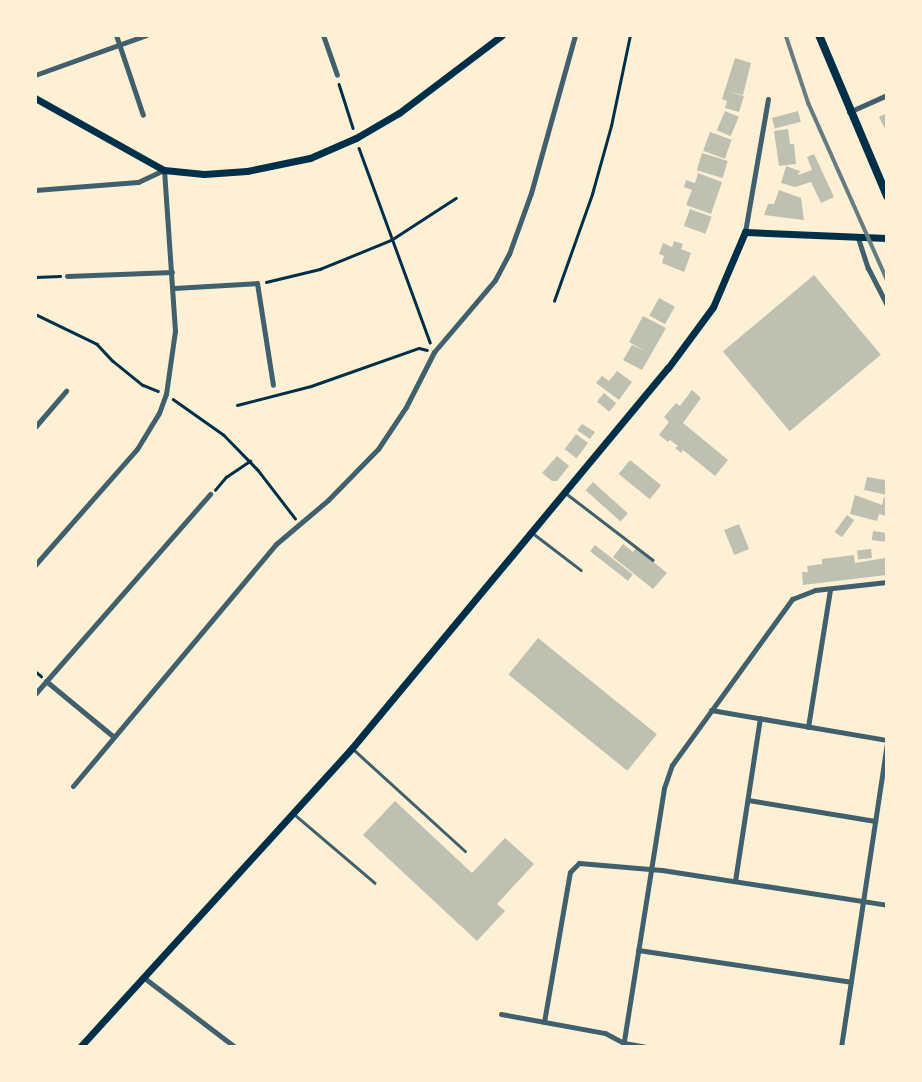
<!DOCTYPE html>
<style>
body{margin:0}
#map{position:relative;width:922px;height:1082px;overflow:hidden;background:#fdf0d5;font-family:Lora,serif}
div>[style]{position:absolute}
.building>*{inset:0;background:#bec0b2;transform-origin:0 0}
.path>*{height:2.5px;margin:-1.25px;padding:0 1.25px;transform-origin:1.25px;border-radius:1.25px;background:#003049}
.service>*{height:2.5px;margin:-1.25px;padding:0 1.25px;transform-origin:1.25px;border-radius:1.25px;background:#3f606c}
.minor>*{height:5px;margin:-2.5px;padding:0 2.5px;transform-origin:2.5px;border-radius:2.5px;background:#3f606c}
.secondary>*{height:7px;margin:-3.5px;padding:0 3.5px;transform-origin:3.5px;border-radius:3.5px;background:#003049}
.primary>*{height:8px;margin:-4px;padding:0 4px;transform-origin:4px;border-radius:4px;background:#003049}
.rail>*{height:3.5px;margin:-1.75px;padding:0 1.75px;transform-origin:1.75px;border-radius:1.75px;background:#657d81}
span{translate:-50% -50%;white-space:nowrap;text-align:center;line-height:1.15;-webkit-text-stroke:6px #fdf0d5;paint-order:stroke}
.frame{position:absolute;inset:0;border:37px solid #fdf0d5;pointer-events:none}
</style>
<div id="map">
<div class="building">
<div style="clip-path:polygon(735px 58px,751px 63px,743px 95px,729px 92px,744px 96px,739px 112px,725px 108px,727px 101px,722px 99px)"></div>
<div style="left:725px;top:111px;width:15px;height:21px;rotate:23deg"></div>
<div style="left:798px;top:111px;width:11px;height:27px;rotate:75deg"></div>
<div style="clip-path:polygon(887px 113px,887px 133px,879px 117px)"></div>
<div style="clip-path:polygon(788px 129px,790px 144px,794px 144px,796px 164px,779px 166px,774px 131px)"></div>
<div style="left:710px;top:132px;width:23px;height:20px;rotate:20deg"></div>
<div style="left:702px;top:153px;width:27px;height:18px;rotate:17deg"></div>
<div style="clip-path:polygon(814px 154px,834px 197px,821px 203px,811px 182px,795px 187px,781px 183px,786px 166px,800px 171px,798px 175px,812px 170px,807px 157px)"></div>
<div style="clip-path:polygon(698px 173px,722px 182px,711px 214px,686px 205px,692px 190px,684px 187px,686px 180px,695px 183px)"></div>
<div style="clip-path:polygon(779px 190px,801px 198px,804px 220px,764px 215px,768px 204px,774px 204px)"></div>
<div style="left:690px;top:209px;width:23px;height:18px;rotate:20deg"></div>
<div style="clip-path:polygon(674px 241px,683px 244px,681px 249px,691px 253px,684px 272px,662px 263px,664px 256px,659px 254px,663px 243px,672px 247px)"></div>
<div style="left:814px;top:275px;width:104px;height:119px;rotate:50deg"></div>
<div style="left:659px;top:298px;width:18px;height:20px;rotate:29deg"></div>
<div style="clip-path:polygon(643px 316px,666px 328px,642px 370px,623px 360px,632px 345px,645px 351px,629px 342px)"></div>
<div style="clip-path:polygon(617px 371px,632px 382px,619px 400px,596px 383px,602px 376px,609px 381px)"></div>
<div style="clip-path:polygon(692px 390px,701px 398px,683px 423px,728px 460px,715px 476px,683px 450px,681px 453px,675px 448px,678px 446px,670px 440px,668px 442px,659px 435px,669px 422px,664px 417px,676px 403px,680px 406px)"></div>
<div style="left:604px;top:393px;width:16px;height:11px;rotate:40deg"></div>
<div style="clip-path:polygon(582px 424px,595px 432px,590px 439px,577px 430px)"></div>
<div style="left:576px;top:434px;width:15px;height:19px;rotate:37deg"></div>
<div style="clip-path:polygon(557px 456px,569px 466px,557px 481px,552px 481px,542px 473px)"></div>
<div style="left:630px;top:460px;width:40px;height:18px;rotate:39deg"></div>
<div style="clip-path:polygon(887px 475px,887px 495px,864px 490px,867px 477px,885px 480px)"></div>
<div style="left:593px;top:482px;width:47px;height:11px;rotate:42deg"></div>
<div style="clip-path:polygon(855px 495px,882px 505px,884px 497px,887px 498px,887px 516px,879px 514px,877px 521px,850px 514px)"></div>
<div style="left:847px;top:515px;width:9px;height:21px;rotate:36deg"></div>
<div style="left:739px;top:524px;width:27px;height:16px;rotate:68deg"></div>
<div style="left:873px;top:531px;width:14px;height:9px;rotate:8deg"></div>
<div style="clip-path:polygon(623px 544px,633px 552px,636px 548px,667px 573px,653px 589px,613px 557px)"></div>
<div style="left:595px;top:545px;width:48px;height:8px;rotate:38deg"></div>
<div style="left:871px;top:549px;width:9px;height:14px;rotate:84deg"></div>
<div style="clip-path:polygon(854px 555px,855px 563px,885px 558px,886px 575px,803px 585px,802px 572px,808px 572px,807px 566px,822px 564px,822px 559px)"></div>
<div style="left:538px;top:638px;width:153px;height:47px;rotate:39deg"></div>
<div style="clip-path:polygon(395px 801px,472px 873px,505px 838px,534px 864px,497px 904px,505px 911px,477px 941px,363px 835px)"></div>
</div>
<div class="path">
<div style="left:339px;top:84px;width:46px;rotate:72.3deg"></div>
<div style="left:359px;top:148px;width:207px;rotate:69.9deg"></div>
<div style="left:35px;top:277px;width:25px;rotate:-2deg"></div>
<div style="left:266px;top:282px;width:56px;rotate:-13.5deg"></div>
<div style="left:320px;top:269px;width:77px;rotate:-22.2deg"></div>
<div style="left:391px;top:240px;width:77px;rotate:-32.9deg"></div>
<div style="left:554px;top:301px;width:114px;rotate:-70.4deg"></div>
<div style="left:592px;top:194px;width:71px;rotate:-74.4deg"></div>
<div style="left:611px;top:126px;width:93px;rotate:-78.2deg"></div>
<div style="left:35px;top:314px;width:69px;rotate:25.8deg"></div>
<div style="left:97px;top:344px;width:23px;rotate:47deg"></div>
<div style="left:113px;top:361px;width:38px;rotate:39deg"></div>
<div style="left:143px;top:385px;width:16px;rotate:22deg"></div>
<div style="left:173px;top:399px;width:62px;rotate:35.2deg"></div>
<div style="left:224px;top:435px;width:49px;rotate:45.8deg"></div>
<div style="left:258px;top:470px;width:61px;rotate:52.4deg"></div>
<div style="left:237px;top:405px;width:76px;rotate:-14.4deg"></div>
<div style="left:311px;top:386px;width:114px;rotate:-19.4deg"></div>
<div style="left:419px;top:348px;width:8px;rotate:14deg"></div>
<div style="left:215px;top:490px;width:17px;rotate:-50deg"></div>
<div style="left:226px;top:477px;width:29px;rotate:-34deg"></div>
<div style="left:35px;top:671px;width:8px;rotate:40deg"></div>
</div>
<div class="service">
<div style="left:567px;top:494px;width:108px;rotate:37.5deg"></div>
<div style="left:534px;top:534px;width:59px;rotate:37.5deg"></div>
<div style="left:352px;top:748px;width:153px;rotate:42.3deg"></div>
<div style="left:294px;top:814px;width:106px;rotate:40.4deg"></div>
</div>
<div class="minor">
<div style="left:116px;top:35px;width:84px;rotate:71.4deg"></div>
<div style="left:323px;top:35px;width:42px;rotate:70.7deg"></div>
<div style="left:35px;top:75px;width:118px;rotate:-19.8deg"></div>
<div style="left:849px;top:112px;width:42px;rotate:-24.1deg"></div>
<div style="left:35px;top:190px;width:103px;rotate:-4.4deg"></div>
<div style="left:138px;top:182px;width:29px;rotate:-25deg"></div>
<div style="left:745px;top:232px;width:135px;rotate:-80.2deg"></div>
<div style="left:858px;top:238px;width:32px;rotate:72deg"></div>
<div style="left:868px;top:268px;width:42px;rotate:62.8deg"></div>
<div style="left:67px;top:276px;width:105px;rotate:-2.2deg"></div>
<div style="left:174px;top:288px;width:83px;rotate:-3.4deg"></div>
<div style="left:257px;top:283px;width:103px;rotate:81.1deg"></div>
<div style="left:35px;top:427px;width:48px;rotate:-49.3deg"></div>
<div style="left:35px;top:565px;width:154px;rotate:-48.7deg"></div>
<div style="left:137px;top:449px;width:42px;rotate:-58.6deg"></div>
<div style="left:159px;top:413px;width:20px;rotate:-70deg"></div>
<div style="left:166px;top:394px;width:64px;rotate:-81.9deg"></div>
<div style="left:175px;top:331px;width:161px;rotate:-93.9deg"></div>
<div style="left:46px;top:681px;width:88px;rotate:39.5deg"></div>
<div style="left:35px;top:694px;width:266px;rotate:-48.8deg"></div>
<div style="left:711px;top:710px;width:179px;rotate:9.7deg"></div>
<div style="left:808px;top:727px;width:140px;rotate:-80.9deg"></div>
<div style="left:73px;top:786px;width:316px;rotate:-50deg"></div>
<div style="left:276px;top:544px;width:68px;rotate:-40.2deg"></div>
<div style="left:328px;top:500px;width:71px;rotate:-45.6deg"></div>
<div style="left:378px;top:449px;width:50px;rotate:-56.3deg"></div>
<div style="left:406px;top:407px;width:62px;rotate:-63deg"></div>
<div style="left:434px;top:352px;width:94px;rotate:-49.7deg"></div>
<div style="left:495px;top:280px;width:30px;rotate:-62deg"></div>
<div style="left:509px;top:254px;width:65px;rotate:-70.2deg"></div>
<div style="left:531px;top:193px;width:164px;rotate:-74.4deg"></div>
<div style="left:748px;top:800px;width:129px;rotate:9.4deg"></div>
<div style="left:735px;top:881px;width:165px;rotate:-81.3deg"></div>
<div style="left:638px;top:950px;width:215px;rotate:8.5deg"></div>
<div style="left:143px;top:977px;width:116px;rotate:37.3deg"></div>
<div style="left:501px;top:1014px;width:106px;rotate:10.4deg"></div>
<div style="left:605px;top:1033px;width:21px;rotate:28deg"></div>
<div style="left:624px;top:1043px;width:23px;rotate:10deg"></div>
<div style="left:544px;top:1022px;width:152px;rotate:-80.2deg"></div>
<div style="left:570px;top:872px;width:13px;rotate:-45deg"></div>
<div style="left:579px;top:863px;width:83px;rotate:4.8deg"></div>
<div style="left:662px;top:870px;width:228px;rotate:8.8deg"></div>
<div style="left:623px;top:1047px;width:262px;rotate:-81deg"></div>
<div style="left:664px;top:788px;width:24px;rotate:-71deg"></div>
<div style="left:672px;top:765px;width:205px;rotate:-54.1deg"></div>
<div style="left:792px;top:599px;width:25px;rotate:-21deg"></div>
<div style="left:815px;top:590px;width:72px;rotate:-6.3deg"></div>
<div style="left:841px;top:1047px;width:306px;rotate:-81.4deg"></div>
</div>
<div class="secondary">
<div style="left:35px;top:98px;width:148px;rotate:29.2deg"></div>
<div style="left:164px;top:170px;width:40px;rotate:5.7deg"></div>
<div style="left:204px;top:174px;width:43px;rotate:-4deg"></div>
<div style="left:247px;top:171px;width:64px;rotate:-11.7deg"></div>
<div style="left:310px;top:158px;width:50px;rotate:-23.5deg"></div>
<div style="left:356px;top:138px;width:50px;rotate:-30.2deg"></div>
<div style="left:399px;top:113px;width:129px;rotate:-37.1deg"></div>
<div style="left:80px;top:1047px;width:404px;rotate:-47.7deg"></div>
<div style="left:352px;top:748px;width:494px;rotate:-50.3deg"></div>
<div style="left:668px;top:368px;width:76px;rotate:-53.6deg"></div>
<div style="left:713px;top:307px;width:82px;rotate:-66.9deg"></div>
<div style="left:745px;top:232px;width:142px;rotate:2.4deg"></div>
</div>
<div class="primary">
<div style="left:819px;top:35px;width:175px;rotate:67.1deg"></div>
</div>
<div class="rail">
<div style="left:786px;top:35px;width:73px;rotate:71.6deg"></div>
<div style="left:809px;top:104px;width:192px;rotate:66deg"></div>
</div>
<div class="frame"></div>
</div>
